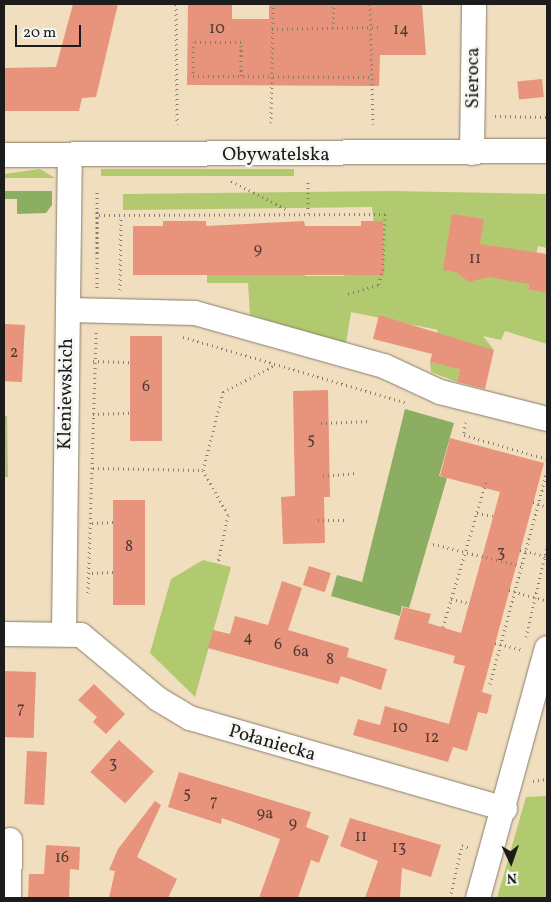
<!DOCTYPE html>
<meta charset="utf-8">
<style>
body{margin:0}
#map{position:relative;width:551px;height:902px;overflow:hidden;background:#f1debe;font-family:Vollkorn,serif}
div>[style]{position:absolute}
.green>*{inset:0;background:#b1ca6f;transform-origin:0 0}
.forest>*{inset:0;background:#8cae62}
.building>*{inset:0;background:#e8937b;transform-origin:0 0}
.path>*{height:3px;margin-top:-1.5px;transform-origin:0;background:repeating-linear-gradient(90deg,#867d6d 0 1px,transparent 0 5px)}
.roads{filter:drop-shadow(0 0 1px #867d6d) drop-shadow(0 0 1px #867d6d)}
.minor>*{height:24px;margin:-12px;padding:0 12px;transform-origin:12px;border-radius:12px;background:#fff}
span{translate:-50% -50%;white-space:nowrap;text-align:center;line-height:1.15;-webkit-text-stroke:5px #f6f6f2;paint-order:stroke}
.number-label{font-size:16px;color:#4f3a34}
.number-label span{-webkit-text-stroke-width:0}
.street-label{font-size:19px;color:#1c1c1c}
.frame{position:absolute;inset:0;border:5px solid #1c1c1c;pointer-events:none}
.north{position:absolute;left:486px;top:837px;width:50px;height:50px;-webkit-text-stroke:4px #f6f6f2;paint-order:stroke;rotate:177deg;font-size:14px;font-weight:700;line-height:20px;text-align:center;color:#1c1c1c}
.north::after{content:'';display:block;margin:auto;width:18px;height:22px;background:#1c1c1c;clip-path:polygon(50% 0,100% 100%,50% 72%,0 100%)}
.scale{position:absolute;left:15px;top:25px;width:66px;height:22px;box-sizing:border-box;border:2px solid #1c1c1c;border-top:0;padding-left:6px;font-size:15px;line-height:18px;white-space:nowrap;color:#1c1c1c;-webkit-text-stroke:4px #f6f6f2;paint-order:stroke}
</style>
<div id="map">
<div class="green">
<div style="clip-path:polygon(40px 169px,55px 178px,4px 178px,4px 174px)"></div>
<div style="left:294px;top:169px;width:7px;height:193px;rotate:90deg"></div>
<div style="clip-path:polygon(392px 191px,547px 194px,547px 248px,538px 246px,528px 288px,547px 293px,547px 344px,505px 331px,501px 340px,483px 336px,494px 350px,466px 344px,457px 382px,431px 372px,430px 362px,443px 365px,433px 348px,438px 330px,351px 312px,346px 343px,250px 315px,248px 283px,207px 283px,207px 273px,305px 268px,305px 276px,344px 276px,374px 226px,372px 207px,123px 210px,123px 194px)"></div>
<div style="clip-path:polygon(4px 416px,7px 416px,8px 477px,4px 477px)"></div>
<div style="clip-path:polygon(203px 560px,231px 567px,195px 697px,150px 653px,171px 579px)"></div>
<div style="clip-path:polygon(547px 796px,547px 898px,497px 898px,526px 797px)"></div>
</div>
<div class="forest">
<div style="clip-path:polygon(4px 191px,52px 191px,52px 205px,46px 213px,17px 214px,17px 199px,4px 199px)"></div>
<div style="clip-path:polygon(405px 409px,454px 423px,439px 476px,447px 478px,409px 608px,402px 606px,400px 616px,331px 596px,337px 575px,362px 582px)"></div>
</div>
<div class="building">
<div style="clip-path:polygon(73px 4px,118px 4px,96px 97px,82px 98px,79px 111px,4px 111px,4px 68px,56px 67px)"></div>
<div style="clip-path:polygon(188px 4px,232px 4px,232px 19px,269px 19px,269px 4px,422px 4px,426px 55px,380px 55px,379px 86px,187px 85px)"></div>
<div style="left:542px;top:79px;width:18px;height:25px;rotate:84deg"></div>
<div style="clip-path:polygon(452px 214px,484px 219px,480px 244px,547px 254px,547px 293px,528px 289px,529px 284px,488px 277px,469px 282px,456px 272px,443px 270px)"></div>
<div style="clip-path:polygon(163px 221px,206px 221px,206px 226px,304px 221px,305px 226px,361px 226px,361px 221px,383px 221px,384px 275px,133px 275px,133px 226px,163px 226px)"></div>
<div style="clip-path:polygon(379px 315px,494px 350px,485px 389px,457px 382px,460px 369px,430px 362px,432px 354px,373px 339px)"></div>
<div style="left:4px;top:324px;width:21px;height:57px;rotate:3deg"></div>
<div style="left:162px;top:336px;width:105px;height:32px;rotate:90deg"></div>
<div style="clip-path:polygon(328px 390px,330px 497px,324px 497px,325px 543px,283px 544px,281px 497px,295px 496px,293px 391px)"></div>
<div style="clip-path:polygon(450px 438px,544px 463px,482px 692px,492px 695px,487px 714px,478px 712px,467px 751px,453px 747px,448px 762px,353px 735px,358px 719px,380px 725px,385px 706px,449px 724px,465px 666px,453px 663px,455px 656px,394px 639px,403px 607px,431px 614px,428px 623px,461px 633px,500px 492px,440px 476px)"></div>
<div style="left:113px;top:500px;width:32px;height:105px"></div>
<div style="left:309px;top:566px;width:23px;height:20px;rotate:18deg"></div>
<div style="clip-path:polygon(282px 581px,302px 588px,288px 630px,349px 648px,347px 657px,387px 669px,381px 690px,341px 676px,338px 684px,208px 648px,213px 630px,230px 634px,235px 616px,268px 625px)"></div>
<div style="left:4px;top:671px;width:32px;height:66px;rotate:2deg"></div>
<div style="clip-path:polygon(94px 684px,125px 714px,106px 734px,93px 722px,97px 717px,78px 700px)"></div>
<div style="left:119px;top:740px;width:47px;height:43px;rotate:42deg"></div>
<div style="left:27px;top:751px;width:20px;height:53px;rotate:3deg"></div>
<div style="clip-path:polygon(179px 772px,311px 812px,306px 827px,329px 836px,319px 863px,311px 860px,298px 898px,259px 898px,280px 839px,222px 818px,221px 824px,168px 807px)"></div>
<div style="clip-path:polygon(155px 801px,161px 805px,137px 857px,177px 879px,168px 898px,109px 898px,115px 871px,109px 870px,118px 849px)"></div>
<div style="clip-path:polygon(350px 818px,441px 845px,431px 877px,402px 868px,400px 898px,365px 898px,378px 861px,340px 846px)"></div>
<div style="clip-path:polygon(46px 845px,80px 847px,79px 870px,70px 869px,69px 898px,28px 898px,29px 874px,44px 874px)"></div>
</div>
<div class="path">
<div style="left:176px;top:4px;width:120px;rotate:89.5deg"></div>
<div style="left:370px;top:4px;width:120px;rotate:88.6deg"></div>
<div style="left:333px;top:28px;width:24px;rotate:-88deg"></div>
<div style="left:272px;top:29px;width:108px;rotate:-1.1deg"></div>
<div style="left:241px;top:76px;width:34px;rotate:-90deg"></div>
<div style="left:241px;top:42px;width:48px;rotate:180deg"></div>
<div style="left:193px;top:42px;width:34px;rotate:90deg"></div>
<div style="left:193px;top:76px;width:176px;rotate:0.3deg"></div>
<div style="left:495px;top:116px;width:52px;rotate:1.1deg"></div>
<div style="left:271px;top:123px;width:119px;rotate:-89deg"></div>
<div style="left:231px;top:181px;width:62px;rotate:27deg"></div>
<div style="left:308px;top:213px;width:32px;rotate:-90deg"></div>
<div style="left:99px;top:215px;width:286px;rotate:-0.2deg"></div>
<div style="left:385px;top:214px;width:55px;rotate:92.1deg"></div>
<div style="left:383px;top:269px;width:17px;rotate:107deg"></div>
<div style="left:378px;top:285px;width:32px;rotate:164deg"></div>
<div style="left:97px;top:288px;width:99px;rotate:-90deg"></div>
<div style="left:120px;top:290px;width:74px;rotate:-89.2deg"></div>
<div style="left:183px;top:337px;width:234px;rotate:16.4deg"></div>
<div style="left:93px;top:361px;width:37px;rotate:2deg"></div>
<div style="left:93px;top:414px;width:37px;rotate:-2deg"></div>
<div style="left:465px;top:422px;width:13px;rotate:94deg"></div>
<div style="left:464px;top:435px;width:86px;rotate:16.1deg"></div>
<div style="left:321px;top:423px;width:50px;rotate:-2.3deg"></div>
<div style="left:93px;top:468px;width:110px;rotate:1deg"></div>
<div style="left:203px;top:470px;width:81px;rotate:-75.6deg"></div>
<div style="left:223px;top:392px;width:59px;rotate:-27.4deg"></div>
<div style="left:203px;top:470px;width:51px;rotate:60.9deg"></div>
<div style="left:228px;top:515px;width:49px;rotate:101.8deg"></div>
<div style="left:323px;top:476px;width:34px;rotate:-5deg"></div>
<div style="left:533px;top:502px;width:15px;rotate:20deg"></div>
<div style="left:477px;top:513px;width:16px;rotate:11deg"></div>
<div style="left:318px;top:520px;width:28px"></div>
<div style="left:92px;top:523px;width:21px;rotate:-3deg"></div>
<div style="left:433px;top:544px;width:91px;rotate:14deg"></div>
<div style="left:520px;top:550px;width:26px;rotate:13deg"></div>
<div style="left:92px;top:573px;width:21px;rotate:-3deg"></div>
<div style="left:509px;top:590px;width:40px;rotate:16deg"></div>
<div style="left:88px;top:593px;width:261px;rotate:-88.2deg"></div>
<div style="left:451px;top:599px;width:18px;rotate:13deg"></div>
<div style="left:443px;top:627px;width:155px;rotate:-73.5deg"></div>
<div style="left:526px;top:637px;width:92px;rotate:-76.9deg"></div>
<div style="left:495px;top:643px;width:29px;rotate:14deg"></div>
<div style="left:490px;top:684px;width:220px;rotate:-75deg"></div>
<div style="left:533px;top:781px;width:14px;rotate:-8deg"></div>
<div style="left:450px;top:898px;width:54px;rotate:-77.2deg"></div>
<div style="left:462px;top:845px;width:9px;rotate:21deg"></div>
</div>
<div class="roads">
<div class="minor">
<div style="left:472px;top:153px;width:149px;rotate:-89.2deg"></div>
<div style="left:4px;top:155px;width:543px;rotate:-0.42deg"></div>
<div style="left:68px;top:310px;width:127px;rotate:1.4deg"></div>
<div style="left:195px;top:313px;width:196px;rotate:15.7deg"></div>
<div style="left:384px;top:366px;width:62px;rotate:24.9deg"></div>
<div style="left:440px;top:392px;width:110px;rotate:14.2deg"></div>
<div style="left:64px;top:633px;width:477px;rotate:-89.3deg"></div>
<div style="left:4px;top:634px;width:77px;rotate:0.7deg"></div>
<div style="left:81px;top:635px;width:100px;rotate:39.7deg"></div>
<div style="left:158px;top:699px;width:37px;rotate:31deg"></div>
<div style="left:190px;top:718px;width:328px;rotate:16.1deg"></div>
<div style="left:9px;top:898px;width:58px;rotate:-89deg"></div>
<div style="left:478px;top:898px;width:259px;rotate:-74.6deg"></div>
</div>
</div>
<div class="number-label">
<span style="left:217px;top:29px">10</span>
<span style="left:401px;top:30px">14</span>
<span style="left:258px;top:250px">9</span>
<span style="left:475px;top:259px">11</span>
<span style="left:14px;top:353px">2</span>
<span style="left:146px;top:387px">6</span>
<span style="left:311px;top:440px">5</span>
<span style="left:129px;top:547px">8</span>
<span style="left:501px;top:553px">3</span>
<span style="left:248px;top:638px">4</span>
<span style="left:278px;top:645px">6</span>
<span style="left:301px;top:652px">6a</span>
<span style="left:330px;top:660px">8</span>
<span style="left:21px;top:709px">7</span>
<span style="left:400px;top:728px">10</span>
<span style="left:432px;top:738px">12</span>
<span style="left:113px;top:764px">3</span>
<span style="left:187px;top:794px">5</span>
<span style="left:214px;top:802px">7</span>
<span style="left:265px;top:814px">9a</span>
<span style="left:293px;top:824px">9</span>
<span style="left:361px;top:837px">11</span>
<span style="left:399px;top:848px">13</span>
<span style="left:62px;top:858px">16</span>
</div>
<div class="street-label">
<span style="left:474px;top:78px;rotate:-90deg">Sieroca</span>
<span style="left:276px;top:156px">Obywatelska</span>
<span style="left:67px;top:394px;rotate:-89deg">Kleniewskich</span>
<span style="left:272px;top:744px;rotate:16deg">Połaniecka</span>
</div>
<div class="frame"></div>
<div class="north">N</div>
<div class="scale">20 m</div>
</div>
